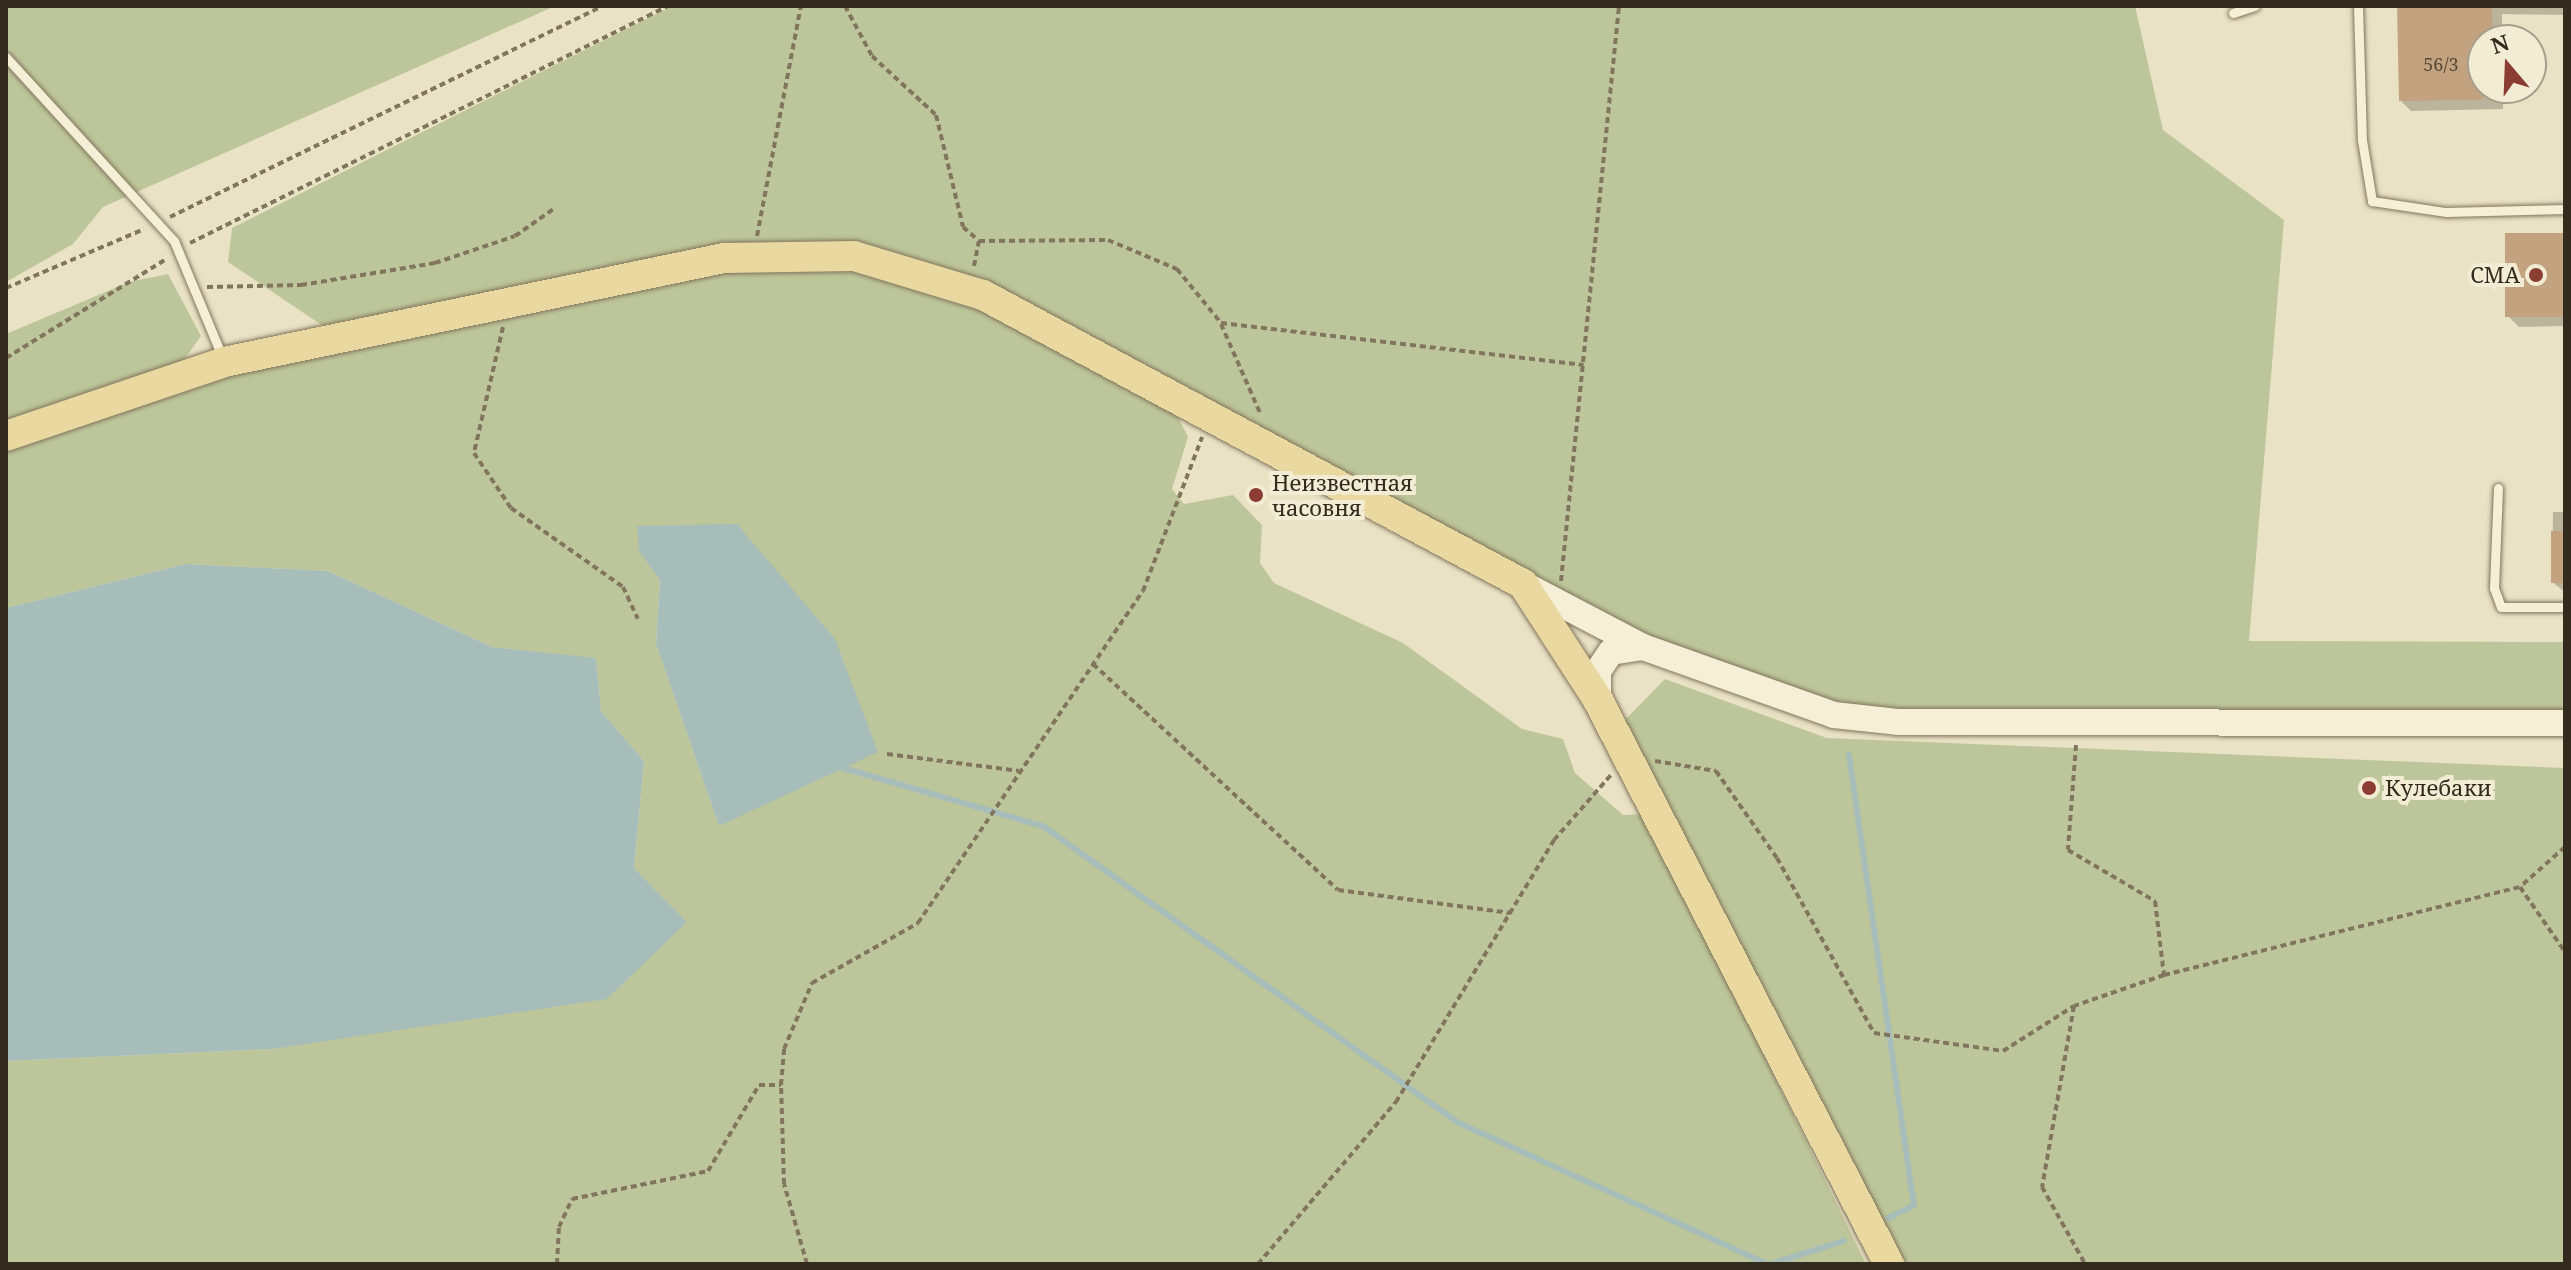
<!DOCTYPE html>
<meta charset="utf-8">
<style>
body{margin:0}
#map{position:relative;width:2571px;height:1270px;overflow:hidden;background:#e9e2c5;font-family:"Noto Serif",serif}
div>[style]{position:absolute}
.green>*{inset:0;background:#bdc69a}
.water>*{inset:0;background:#a6bdb9}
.shadow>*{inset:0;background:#0003}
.stream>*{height:6px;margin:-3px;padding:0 3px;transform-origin:3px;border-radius:3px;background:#a6bdb9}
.building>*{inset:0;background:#c3a27f;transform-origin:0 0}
.path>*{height:4px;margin-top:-2px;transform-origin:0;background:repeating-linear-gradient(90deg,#82755d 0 6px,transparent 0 10px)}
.roads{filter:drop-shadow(0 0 2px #82755d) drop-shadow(0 0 2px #82755d)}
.lane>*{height:9px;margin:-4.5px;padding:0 4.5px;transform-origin:4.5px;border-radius:4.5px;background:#f5efd7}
.secondary>*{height:26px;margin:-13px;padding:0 13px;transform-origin:13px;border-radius:13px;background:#f5efd7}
.primary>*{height:30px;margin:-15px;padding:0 15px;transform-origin:15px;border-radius:15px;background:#e9d9a1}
.dots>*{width:22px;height:22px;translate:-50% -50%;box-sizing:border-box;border:4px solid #f2ecd4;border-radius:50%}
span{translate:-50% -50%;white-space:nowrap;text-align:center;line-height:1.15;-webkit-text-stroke:8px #f2ecd4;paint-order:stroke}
.number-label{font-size:18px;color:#584937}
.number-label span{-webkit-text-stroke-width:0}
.poi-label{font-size:22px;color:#342b1f}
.right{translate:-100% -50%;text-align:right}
.left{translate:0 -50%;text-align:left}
.frame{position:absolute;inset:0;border:8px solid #342b1f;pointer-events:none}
.north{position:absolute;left:2467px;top:24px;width:80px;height:80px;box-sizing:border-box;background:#f2ecd4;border:2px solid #a69f8c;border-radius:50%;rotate:341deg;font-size:22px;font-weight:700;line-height:32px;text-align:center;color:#342b1f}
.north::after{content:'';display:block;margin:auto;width:28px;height:36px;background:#8b3c33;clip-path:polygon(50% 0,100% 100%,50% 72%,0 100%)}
</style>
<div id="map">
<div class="green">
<div style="clip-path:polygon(6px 6px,555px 6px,103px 207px,73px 244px,6px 282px)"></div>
<div style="clip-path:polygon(672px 6px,2135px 6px,2163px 130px,2284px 220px,2249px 641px,2565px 642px,2565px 713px,1895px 714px,1833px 705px,1669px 647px,855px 248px,329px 330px,228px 262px,232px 228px)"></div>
<div style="clip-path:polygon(evenodd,853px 266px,980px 305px,1172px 405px,1188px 437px,1172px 489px,1184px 504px,1233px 495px,1262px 525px,1260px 563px,1274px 583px,1403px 643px,1522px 729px,1563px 739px,1575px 773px,1623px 815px,1646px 814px,1866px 1264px,6px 1264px,6px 1061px,272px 1049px,687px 922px,634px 868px,644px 761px,601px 711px,596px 659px,492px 647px,328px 571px,186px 564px,6px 608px,6px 445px,133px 397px,681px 274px,853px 266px,660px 579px,719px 826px,656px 644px,660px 579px)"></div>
<div style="clip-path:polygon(168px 274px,201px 336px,182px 363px,6px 427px,6px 334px,129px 282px)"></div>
<div style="clip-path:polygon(1665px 679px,1827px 738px,2565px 768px,2565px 1264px,1902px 1264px,1621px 724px)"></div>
</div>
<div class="water">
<div style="clip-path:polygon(737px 524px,835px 639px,878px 752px,719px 826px,656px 644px,660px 580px,639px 551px,637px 526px)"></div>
<div style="clip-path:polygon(186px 564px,328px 571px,492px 647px,596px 658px,601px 711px,644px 761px,634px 868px,687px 922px,607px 999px,272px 1049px,6px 1061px,6px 608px)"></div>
</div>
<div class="shadow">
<div style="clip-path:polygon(2565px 6px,2565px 15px,2502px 14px,2502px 40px,2483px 40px,2483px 88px,2503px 88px,2503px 109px,2411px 111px,2400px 100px,2399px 8px)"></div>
<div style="clip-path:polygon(2565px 235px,2565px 326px,2519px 327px,2509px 317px)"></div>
<div style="clip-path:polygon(2553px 512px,2565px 512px,2565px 592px,2552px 582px)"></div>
</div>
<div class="stream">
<div style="left:1849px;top:755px;width:455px;rotate:81.8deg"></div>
<div style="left:1914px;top:1205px;width:29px;rotate:153deg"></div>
<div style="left:843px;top:768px;width:208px;rotate:16.2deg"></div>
<div style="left:1043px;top:826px;width:509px;rotate:35.56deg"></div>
<div style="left:1457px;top:1122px;width:341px;rotate:24.6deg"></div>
<div style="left:1771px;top:1264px;width:76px;rotate:-17.7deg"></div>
</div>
<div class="building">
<div style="clip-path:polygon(2397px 6px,2492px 6px,2493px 40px,2483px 40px,2483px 100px,2399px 101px)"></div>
<div style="left:2565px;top:233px;width:84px;height:60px;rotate:90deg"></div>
<div style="left:2551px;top:531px;width:14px;height:52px"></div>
</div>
<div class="path">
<div style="left:845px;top:6px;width:57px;rotate:61.6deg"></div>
<div style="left:872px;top:56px;width:87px;rotate:42.7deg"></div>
<div style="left:936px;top:115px;width:115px;rotate:76.4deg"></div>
<div style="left:963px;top:227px;width:21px;rotate:41deg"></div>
<div style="left:979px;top:241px;width:129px;rotate:-0.4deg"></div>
<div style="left:1108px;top:240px;width:75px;rotate:22.8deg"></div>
<div style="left:1177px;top:269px;width:70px;rotate:50.8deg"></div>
<div style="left:1221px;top:323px;width:365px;rotate:6.6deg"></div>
<div style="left:170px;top:217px;width:482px;rotate:-26deg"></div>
<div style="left:757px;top:236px;width:234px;rotate:-79.2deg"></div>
<div style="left:190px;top:243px;width:534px;rotate:-26.37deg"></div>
<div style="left:974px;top:266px;width:25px;rotate:-79deg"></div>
<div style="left:207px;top:287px;width:94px;rotate:-1.2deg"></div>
<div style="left:301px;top:285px;width:136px;rotate:-9.3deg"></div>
<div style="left:435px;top:263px;width:84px;rotate:-18.6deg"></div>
<div style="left:515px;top:236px;width:49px;rotate:-35deg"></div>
<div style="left:6px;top:288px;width:150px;rotate:-23.1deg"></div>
<div style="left:1221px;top:324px;width:99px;rotate:66.3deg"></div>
<div style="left:503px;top:327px;width:129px;rotate:103deg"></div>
<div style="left:474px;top:453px;width:66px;rotate:56.1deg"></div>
<div style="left:511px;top:508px;width:137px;rotate:35.2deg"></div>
<div style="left:623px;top:587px;width:35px;rotate:65deg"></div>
<div style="left:6px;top:358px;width:188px;rotate:-31.7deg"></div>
<div style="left:1561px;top:581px;width:578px;rotate:-84.24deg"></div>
<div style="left:1093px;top:664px;width:333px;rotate:42.7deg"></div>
<div style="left:1338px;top:890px;width:174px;rotate:7.6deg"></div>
<div style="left:2076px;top:745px;width:105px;rotate:94.4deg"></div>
<div style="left:2068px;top:850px;width:101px;rotate:30.4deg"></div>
<div style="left:2155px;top:901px;width:75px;rotate:83.1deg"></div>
<div style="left:2164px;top:975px;width:95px;rotate:161deg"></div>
<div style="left:2074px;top:1006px;width:184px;rotate:100deg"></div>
<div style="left:2042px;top:1187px;width:88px;rotate:60.8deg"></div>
<div style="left:887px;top:754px;width:133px;rotate:7.3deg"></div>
<div style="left:1655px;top:761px;width:62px;rotate:9.3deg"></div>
<div style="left:1716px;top:771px;width:106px;rotate:55deg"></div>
<div style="left:1777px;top:858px;width:200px;rotate:61deg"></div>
<div style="left:1874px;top:1033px;width:130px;rotate:7.9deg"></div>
<div style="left:2003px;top:1051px;width:84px;rotate:-32.4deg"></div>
<div style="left:2565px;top:847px;width:60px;rotate:138.4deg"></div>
<div style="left:2520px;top:887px;width:79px;rotate:55.3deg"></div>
<div style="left:2164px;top:975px;width:367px;rotate:-13.9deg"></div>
<div style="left:557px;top:1264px;width:37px;rotate:-87deg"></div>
<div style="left:559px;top:1227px;width:31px;rotate:-65deg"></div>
<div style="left:572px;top:1199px;width:139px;rotate:-11.6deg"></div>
<div style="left:708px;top:1171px;width:100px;rotate:-59.3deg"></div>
<div style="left:759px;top:1085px;width:22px"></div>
<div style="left:807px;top:1264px;width:83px;rotate:-106deg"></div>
<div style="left:784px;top:1184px;width:99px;rotate:-91.7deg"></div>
<div style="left:781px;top:1085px;width:36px;rotate:-85deg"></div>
<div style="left:784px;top:1049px;width:72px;rotate:-67deg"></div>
<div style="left:812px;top:983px;width:122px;rotate:-29.5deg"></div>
<div style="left:918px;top:923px;width:401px;rotate:-55.9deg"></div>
<div style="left:1143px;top:591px;width:165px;rotate:-69deg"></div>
<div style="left:1258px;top:1264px;width:213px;rotate:-49.6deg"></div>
<div style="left:1396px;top:1102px;width:306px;rotate:-58.9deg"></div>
<div style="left:1554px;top:840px;width:86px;rotate:-48.8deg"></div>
</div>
<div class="roads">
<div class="lane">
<div style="left:2358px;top:6px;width:134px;rotate:88.3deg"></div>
<div style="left:2362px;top:140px;width:62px;rotate:80.7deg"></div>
<div style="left:2372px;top:201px;width:75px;rotate:8.5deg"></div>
<div style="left:2446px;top:212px;width:119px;rotate:-1.4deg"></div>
<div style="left:2233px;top:13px;width:23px;rotate:-18deg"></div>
<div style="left:6px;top:57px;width:249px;rotate:47.6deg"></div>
<div style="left:174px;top:241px;width:128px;rotate:67.4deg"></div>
<div style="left:2498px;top:488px;width:100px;rotate:92.3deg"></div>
<div style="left:2494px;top:588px;width:20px;rotate:70deg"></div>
<div style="left:2501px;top:607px;width:64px"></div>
</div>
<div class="secondary">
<div style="left:1523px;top:584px;width:136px;rotate:27.7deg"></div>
<div style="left:1643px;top:647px;width:203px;rotate:19.6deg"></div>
<div style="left:1834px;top:715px;width:64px;rotate:6.2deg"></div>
<div style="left:1898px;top:722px;width:667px;rotate:0.09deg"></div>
<div style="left:1598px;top:700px;width:29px;rotate:-90deg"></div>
<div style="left:1598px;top:671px;width:23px;rotate:-56deg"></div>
<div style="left:1611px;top:652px;width:32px;rotate:-9deg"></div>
</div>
<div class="primary">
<div style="left:6px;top:436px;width:230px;rotate:-18.7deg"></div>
<div style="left:224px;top:362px;width:511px;rotate:-11.75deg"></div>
<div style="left:724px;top:258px;width:130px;rotate:-0.9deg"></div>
<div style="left:854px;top:256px;width:135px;rotate:16.8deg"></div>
<div style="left:983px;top:295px;width:612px;rotate:28.16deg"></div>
<div style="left:1523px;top:584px;width:138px;rotate:57.1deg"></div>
<div style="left:1598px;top:700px;width:635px;rotate:62.71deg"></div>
</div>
</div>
<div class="dots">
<div style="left:2536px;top:275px;background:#8b3c33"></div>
<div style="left:1256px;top:495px;background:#8b3c33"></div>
<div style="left:2369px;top:788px;background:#8b3c33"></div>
</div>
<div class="number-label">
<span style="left:2441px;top:64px">56/3</span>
</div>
<div class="poi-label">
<span class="right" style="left:2520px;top:275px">CMA</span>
<span class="left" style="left:1272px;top:495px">Неизвестная<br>часовня</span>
<span class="left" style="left:2385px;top:788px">Кулебаки</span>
</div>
<div class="frame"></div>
<div class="north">N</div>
</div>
